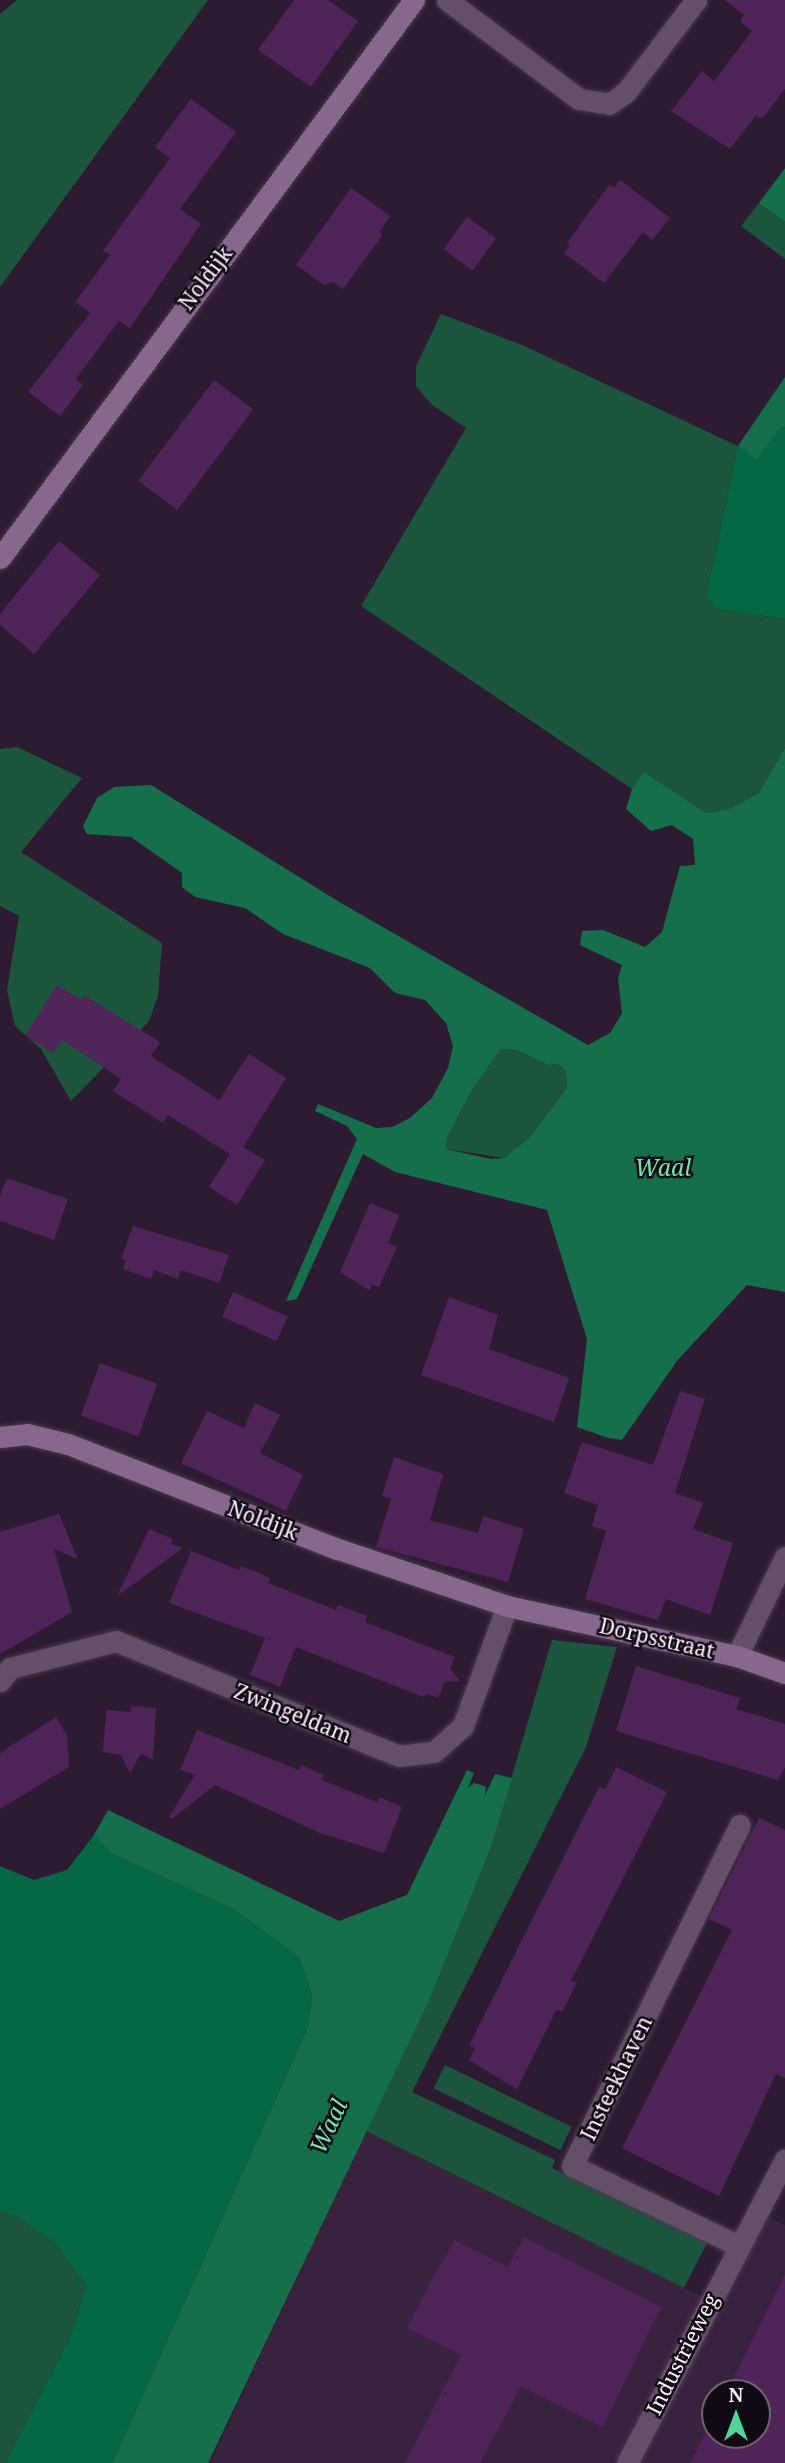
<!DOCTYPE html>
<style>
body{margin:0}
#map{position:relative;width:785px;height:2463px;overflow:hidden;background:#2d1b31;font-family:"Noto Serif",serif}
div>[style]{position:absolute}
.built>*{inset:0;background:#39223e}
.green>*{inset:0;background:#1b563c;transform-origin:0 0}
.forest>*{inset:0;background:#056744}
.water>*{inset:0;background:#156f4b}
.building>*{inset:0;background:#4f2458;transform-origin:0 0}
.roads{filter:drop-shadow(0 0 2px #4a394e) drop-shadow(0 0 2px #4a394e)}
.street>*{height:21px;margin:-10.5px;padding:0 10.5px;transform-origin:10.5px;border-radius:10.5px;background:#634f67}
.secondary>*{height:21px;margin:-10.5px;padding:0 10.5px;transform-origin:10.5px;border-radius:10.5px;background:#87688d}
span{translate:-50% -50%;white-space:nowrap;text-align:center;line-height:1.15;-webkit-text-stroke:5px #110913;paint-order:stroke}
.street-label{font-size:21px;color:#fdf0ff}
.water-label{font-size:23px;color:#74e4ae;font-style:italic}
.north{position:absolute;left:701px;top:2379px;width:70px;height:70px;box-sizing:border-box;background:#110913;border:2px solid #6f6571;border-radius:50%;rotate:0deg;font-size:19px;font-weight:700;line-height:28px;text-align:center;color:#fdf0ff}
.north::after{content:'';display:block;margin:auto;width:24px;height:32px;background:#4fd398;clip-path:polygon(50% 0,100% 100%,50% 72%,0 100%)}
</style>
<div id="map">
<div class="built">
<div style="clip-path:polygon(evenodd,366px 2131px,721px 2306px,769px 2217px,785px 2225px,785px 2463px,210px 2463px,366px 2131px,715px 2393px,757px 2393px,757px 2435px,715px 2435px,715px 2393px)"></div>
</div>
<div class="green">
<div style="clip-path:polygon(17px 0,208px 0,0 287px,0 14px)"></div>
<div style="clip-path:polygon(759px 203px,785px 222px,785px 259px,741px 226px)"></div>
<div style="clip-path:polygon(441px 314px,522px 345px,738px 446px,706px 596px,716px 609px,785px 619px,785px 748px,759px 793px,729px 809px,706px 813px,644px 772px,632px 789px,361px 606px,466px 428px,431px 404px,416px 386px,416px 366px)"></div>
<div style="clip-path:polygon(17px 747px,82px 778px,21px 852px,162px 943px,158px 996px,149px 1021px,71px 1101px,41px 1049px,15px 1026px,7px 990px,19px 916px,0 906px,0 749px)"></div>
<div style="clip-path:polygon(501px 1049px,516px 1050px,548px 1065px,558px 1064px,566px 1072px,567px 1088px,529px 1138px,504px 1158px,446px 1149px,447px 1138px,472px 1090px)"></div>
<div style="clip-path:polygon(552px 1640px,617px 1647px,586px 1747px,412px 2092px,555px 2160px,552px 2168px,707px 2243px,684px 2288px,366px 2131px,429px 2001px,490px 1850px)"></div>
<div style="left:445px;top:2065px;width:141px;height:26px;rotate:26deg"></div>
<div style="clip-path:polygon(0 2211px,16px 2216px,54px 2243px,86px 2285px,72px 2332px,5px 2463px,0 2463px)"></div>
</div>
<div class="forest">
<div style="clip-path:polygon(785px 427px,785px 619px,716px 609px,706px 596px,738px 446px,757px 459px,779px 429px)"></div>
<div style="clip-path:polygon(94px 1835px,110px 1853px,233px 1909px,300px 1958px,312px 1996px,307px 2029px,112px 2463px,5px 2463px,72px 2332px,86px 2285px,54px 2243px,16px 2216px,0 2211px,0 1866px,34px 1880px,67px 1870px)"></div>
</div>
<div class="water">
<div style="clip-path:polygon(785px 168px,785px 222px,759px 203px)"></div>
<div style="clip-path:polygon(785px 377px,785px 427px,779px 429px,757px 460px,738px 446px)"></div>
<div style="clip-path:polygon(evenodd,785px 748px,785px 1292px,747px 1285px,677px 1361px,622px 1440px,608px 1438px,577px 1427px,587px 1339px,547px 1210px,395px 1172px,363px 1154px,297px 1299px,286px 1301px,357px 1139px,347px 1126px,315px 1111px,318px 1104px,376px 1128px,392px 1127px,410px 1118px,432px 1098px,448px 1068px,453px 1046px,446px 1023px,425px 1000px,395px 993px,370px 968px,283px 934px,245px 908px,195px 897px,182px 887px,182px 873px,131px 837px,87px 834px,83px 826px,97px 798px,114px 787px,151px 785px,341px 903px,588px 1045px,610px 1033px,622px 1013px,618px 978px,622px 965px,580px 945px,582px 931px,603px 930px,645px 947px,662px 932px,680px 866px,695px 865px,693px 839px,672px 825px,651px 831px,626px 809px,632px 789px,644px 772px,706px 813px,729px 809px,759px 793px,785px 748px,501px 1049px,516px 1050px,548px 1065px,558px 1064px,566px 1072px,567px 1088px,529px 1138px,504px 1158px,491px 1159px,446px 1149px,447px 1138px,472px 1090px,501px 1049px)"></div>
<div style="clip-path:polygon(467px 1770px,474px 1773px,468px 1788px,474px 1783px,481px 1785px,486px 1787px,485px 1795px,495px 1774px,512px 1778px,490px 1850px,429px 2001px,208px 2463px,112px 2463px,307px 2029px,312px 1996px,300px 1958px,233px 1909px,110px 1853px,94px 1835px,108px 1810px,339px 1921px,407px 1895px)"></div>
</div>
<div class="building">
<div style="clip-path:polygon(294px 0,328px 0,358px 21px,311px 87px,258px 50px)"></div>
<div style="clip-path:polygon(725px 0,785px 0,785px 89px,762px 119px,756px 115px,730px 149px,671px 111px,702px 71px,714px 81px,752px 31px,740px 21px,744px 15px)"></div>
<div style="clip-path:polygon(191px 99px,236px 132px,180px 209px,201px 224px,130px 328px,119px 321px,112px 330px,76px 379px,83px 385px,60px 416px,28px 392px,90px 313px,75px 302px,110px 255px,103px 251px,170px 158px,155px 147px)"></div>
<div style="clip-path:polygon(620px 180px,670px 218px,652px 240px,643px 232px,604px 283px,564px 253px,570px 246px,567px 243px,609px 185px,614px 188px)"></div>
<div style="clip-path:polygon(351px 188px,390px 216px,380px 231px,382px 236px,343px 289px,333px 282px,324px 285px,296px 265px)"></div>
<div style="left:467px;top:217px;width:36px;height:40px;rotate:36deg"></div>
<div style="left:214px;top:380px;width:49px;height:126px;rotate:37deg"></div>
<div style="clip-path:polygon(59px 541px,100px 575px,34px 654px,0 625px,0 614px)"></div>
<div style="clip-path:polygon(57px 985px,81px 1000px,84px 995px,160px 1042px,151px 1056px,219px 1100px,249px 1054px,286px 1078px,243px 1147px,265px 1160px,237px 1205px,209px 1187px,230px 1154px,168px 1115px,163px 1123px,113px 1091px,121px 1079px,62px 1040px,53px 1053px,25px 1036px)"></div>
<div style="clip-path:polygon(7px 1178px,68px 1199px,54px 1240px,0 1221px,0 1196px)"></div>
<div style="clip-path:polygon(370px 1203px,399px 1215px,388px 1243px,397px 1247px,379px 1287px,372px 1284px,370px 1291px,340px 1272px)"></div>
<div style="clip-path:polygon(133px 1226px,229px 1255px,219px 1283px,181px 1270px,178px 1279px,154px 1270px,151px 1279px,123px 1269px,126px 1260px,121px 1259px)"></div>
<div style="left:233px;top:1292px;width:60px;height:27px;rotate:24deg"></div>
<div style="clip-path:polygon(449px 1297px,498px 1315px,489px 1349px,569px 1378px,554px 1422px,421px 1375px)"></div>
<div style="left:100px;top:1363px;width:61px;height:56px;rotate:20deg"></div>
<div style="clip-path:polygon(680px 1391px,705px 1399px,675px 1493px,703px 1503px,693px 1529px,733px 1543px,710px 1615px,666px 1599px,658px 1620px,585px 1599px,606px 1531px,592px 1526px,598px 1505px,564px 1493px,582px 1442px,653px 1465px)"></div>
<div style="clip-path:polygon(255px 1403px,280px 1415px,260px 1453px,303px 1475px,286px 1511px,181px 1463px,207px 1411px,244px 1428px)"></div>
<div style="clip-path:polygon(394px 1457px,443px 1474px,430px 1520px,478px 1533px,483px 1516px,524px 1529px,508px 1582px,376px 1547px,391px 1499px,382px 1496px)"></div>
<div style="clip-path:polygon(59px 1514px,78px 1559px,54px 1549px,72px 1612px,0 1654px,0 1532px)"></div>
<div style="clip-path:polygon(149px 1529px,173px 1539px,171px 1544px,183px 1548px,117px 1596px)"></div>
<div style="clip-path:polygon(191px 1551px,239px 1570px,241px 1566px,257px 1572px,270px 1578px,268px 1583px,336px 1610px,338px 1605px,354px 1611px,367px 1616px,365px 1622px,455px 1657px,450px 1668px,460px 1681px,445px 1682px,438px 1698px,427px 1694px,423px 1697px,296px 1647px,280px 1687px,250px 1675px,265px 1638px,169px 1603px)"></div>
<div style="clip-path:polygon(636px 1666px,740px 1698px,736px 1709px,785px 1724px,785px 1767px,778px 1780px,616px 1731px)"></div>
<div style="clip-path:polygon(131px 1706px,156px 1708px,153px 1759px,141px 1754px,130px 1773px,121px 1755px,103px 1752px,106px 1710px,131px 1712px)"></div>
<div style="clip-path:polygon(56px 1717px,67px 1735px,69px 1767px,0 1809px,0 1753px)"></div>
<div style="clip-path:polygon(197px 1730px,299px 1770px,301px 1765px,324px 1775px,322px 1780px,377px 1802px,379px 1797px,402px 1807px,384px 1853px,320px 1833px,215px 1785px,172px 1819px,169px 1817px,195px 1775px,180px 1770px)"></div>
<div style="clip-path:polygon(616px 1767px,667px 1792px,571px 1981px,577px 1983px,562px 2012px,557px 2009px,517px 2089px,469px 2060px,475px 2048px,469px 2045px,599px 1787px,605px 1789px)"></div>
<div style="clip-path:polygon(759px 1818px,785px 1830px,785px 2078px,776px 2074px,719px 2196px,622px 2148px,732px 1930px,709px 1919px)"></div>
<div style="clip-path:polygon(524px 2237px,661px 2307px,603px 2427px,521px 2386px,480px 2463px,405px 2463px,461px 2355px,407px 2328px,430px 2283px,455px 2240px,508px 2267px)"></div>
<div style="clip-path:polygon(785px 2275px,785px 2463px,690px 2463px,715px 2414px,715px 2435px,757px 2435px,757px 2393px,726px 2393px)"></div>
</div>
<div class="roads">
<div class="street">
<div style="left:447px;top:0;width:165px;rotate:36.9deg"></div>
<div style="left:579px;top:99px;width:30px;rotate:9deg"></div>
<div style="left:609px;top:104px;width:21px;rotate:-35deg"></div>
<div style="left:626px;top:92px;width:116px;rotate:-52.7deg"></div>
<div style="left:737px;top:1656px;width:110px;rotate:-64.1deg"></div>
<div style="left:0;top:1681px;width:16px;rotate:-52deg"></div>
<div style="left:10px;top:1668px;width:109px;rotate:-14.3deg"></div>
<div style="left:116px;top:1641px;width:305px;rotate:22.1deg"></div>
<div style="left:399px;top:1756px;width:35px;rotate:-7deg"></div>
<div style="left:434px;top:1752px;width:39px;rotate:-42deg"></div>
<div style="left:463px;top:1726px;width:128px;rotate:-69.9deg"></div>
<div style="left:739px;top:2246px;width:185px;rotate:-154.4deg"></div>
<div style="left:572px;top:2166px;width:380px;rotate:-63.8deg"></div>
<div style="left:627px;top:2463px;width:342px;rotate:-62.5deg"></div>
</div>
<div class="secondary">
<div style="left:0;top:558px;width:695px;rotate:-53.43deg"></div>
<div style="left:0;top:1437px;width:27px;rotate:-6deg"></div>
<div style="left:27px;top:1434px;width:42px;rotate:13.7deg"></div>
<div style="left:68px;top:1444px;width:290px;rotate:21.3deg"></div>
<div style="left:338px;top:1549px;width:178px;rotate:18.6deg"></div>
<div style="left:507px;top:1606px;width:235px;rotate:12.3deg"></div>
<div style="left:737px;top:1656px;width:51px;rotate:19.5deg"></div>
</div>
</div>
<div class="street-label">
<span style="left:205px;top:278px;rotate:-53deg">Noldijk</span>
<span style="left:263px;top:1520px;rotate:21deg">Noldijk</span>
<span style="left:657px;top:1638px;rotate:13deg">Dorpsstraat</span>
<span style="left:293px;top:1713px;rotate:22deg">Zwingeldam</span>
<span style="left:616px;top:2078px;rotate:-64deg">Insteekhaven</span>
<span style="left:682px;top:2354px;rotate:-63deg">Industrieweg</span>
</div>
<div class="water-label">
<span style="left:663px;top:1167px">Waal</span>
<span style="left:328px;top:2126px;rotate:-65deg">Waal</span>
</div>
<div class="north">N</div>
</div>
